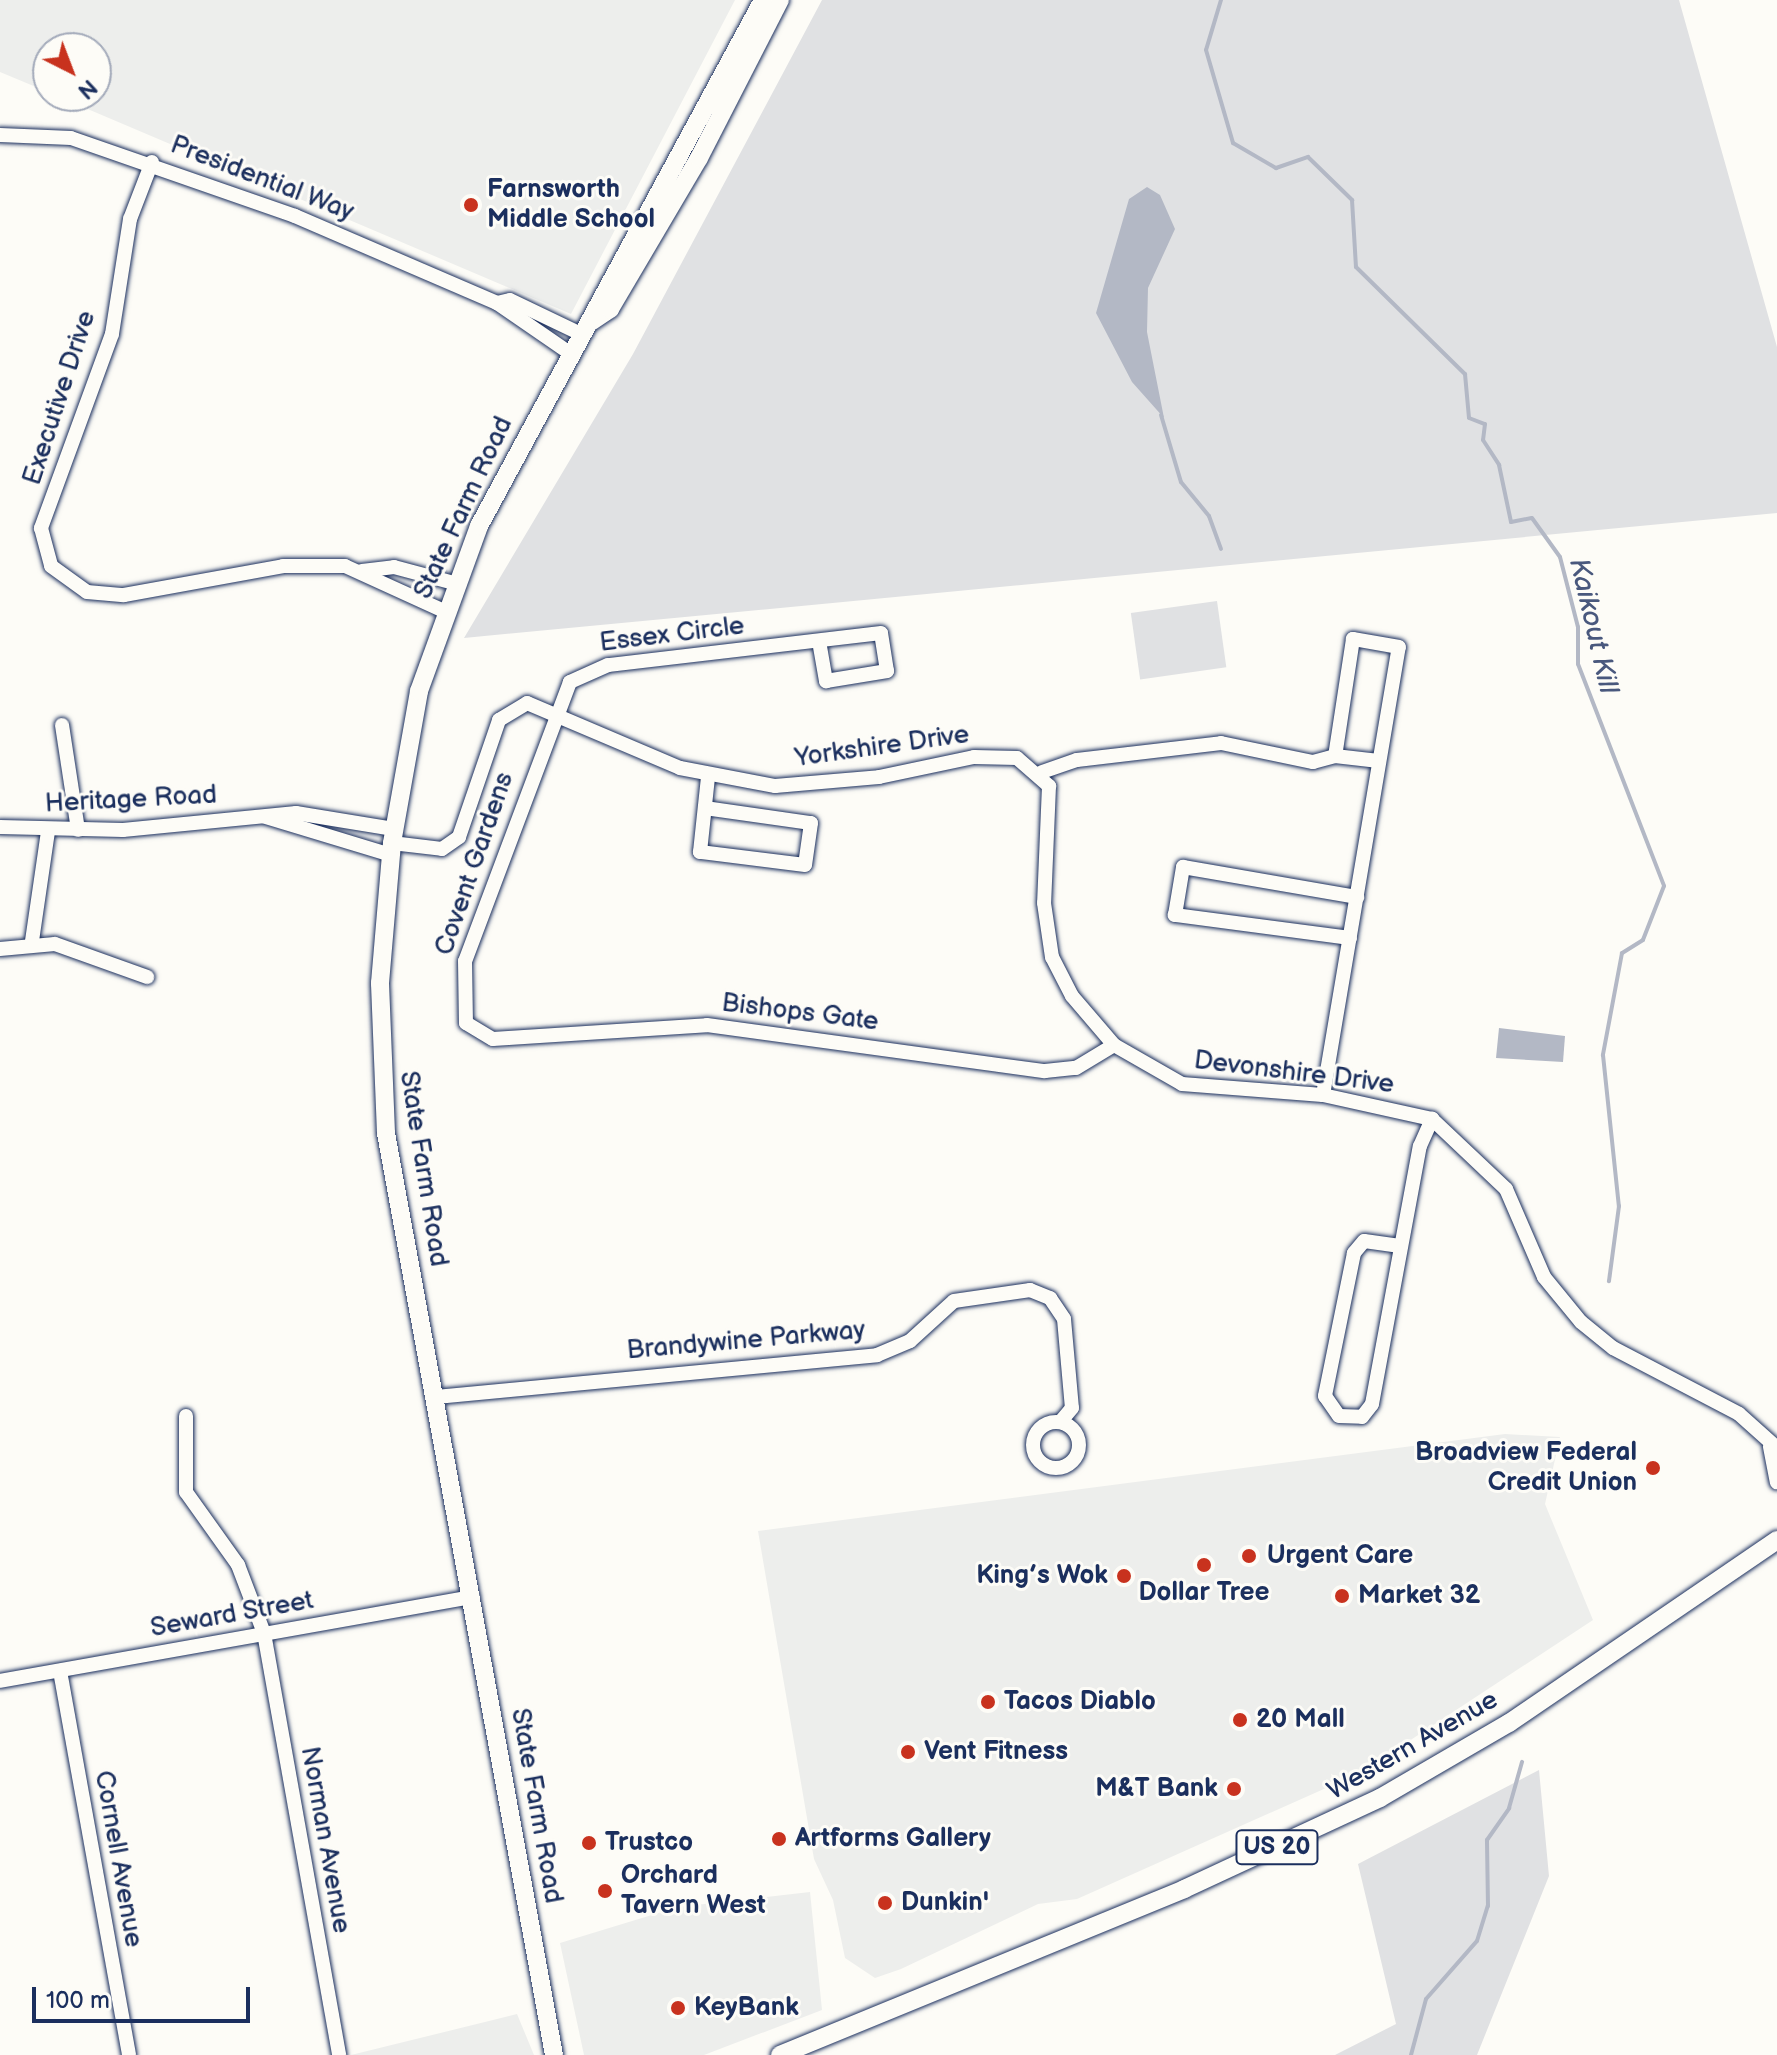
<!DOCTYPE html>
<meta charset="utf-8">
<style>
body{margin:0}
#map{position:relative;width:1777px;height:2055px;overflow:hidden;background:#fdfcf7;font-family:"Balsamiq Sans",sans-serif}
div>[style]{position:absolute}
.built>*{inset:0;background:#edeeec}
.green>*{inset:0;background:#e0e1e3;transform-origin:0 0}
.water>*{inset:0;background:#b3b8c5}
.stream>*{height:4px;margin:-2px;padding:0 2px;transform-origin:2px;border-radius:2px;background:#b3b8c5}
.roads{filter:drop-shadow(0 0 2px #1b2f5e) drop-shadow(0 0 2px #1b2f5e)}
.minor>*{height:14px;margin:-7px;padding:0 7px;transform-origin:7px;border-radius:7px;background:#fdfcf7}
.minor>.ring{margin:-7px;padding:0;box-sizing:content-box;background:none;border:14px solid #fdfcf7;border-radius:50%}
.major>*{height:18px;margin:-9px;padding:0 9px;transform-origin:9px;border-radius:9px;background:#fdfcf7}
.dots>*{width:22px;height:22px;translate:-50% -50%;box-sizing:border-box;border:4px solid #fdfcf7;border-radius:50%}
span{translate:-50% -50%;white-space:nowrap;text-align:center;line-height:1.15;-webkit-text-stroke:6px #fdfcf7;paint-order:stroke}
.shield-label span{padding:2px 6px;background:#fdfcf7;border:2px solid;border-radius:6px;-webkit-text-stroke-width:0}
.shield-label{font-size:24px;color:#1b2f5e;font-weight:700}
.street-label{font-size:26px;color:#1b2f5e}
.poi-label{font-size:26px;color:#1b2f5e;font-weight:700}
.left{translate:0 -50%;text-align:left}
.right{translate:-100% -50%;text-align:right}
.water-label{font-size:28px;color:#49587d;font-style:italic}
.north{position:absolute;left:32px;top:32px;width:80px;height:80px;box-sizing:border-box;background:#fdfcf7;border:2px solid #a3aaba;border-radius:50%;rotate:138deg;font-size:22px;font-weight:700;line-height:32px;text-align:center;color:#1b2f5e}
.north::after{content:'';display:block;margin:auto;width:28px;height:36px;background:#c8321e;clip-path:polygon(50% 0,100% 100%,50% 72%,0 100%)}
.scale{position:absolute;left:32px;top:1987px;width:218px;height:36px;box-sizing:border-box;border:4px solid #1b2f5e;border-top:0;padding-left:10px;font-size:24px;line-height:28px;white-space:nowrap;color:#1b2f5e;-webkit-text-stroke:6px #fdfcf7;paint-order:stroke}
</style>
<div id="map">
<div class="built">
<div style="clip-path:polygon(0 0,735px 0,571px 314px,57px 96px,96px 96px,96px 48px,48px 48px,48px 92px,0 72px)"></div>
<div style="clip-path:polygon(1505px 1434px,1560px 1437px,1545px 1504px,1593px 1620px,1362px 1772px,1077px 1899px,1038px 1904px,901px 1969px,875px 1978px,845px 1958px,833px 1900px,814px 1859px,758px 1531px)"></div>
<div style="clip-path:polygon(810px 1892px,822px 2010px,704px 2055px,584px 2055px,560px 1943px,678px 1907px)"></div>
<div style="clip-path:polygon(517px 2014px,534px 2055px,351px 2055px,489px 2021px)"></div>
</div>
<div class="green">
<div style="clip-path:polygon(822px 0,1679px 0,1777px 347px,1777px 513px,464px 638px,633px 354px)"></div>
<div style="left:1217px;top:601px;width:67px;height:87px;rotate:82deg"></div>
<div style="clip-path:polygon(1539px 1770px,1549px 1876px,1477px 2055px,1335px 2055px,1396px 2024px,1358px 1864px)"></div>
</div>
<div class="water">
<div style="clip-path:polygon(1147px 187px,1160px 195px,1175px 229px,1148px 288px,1147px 332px,1164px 418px,1132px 382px,1096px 313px,1129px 199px)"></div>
<div style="clip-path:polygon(1499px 1028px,1565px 1036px,1563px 1062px,1496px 1058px)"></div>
</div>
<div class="stream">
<div style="left:1221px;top:0;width:52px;rotate:106.7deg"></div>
<div style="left:1206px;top:50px;width:97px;rotate:73.8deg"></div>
<div style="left:1233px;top:143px;width:50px;rotate:30.2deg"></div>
<div style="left:1276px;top:168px;width:34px;rotate:-19deg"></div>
<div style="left:1308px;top:157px;width:62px;rotate:44.3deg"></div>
<div style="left:1352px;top:200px;width:67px;rotate:86.6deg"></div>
<div style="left:1356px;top:267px;width:153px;rotate:44.5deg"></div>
<div style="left:1465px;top:374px;width:44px;rotate:84.8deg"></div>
<div style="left:1469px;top:418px;width:17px;rotate:21deg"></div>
<div style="left:1485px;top:424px;width:16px;rotate:97deg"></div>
<div style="left:1483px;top:440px;width:30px;rotate:57deg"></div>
<div style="left:1499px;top:465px;width:58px;rotate:78.1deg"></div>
<div style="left:1511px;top:522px;width:21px;rotate:-11deg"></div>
<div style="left:1532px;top:518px;width:48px;rotate:54.3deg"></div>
<div style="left:1560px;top:557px;width:72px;rotate:75.6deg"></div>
<div style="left:1578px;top:627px;width:37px;rotate:90deg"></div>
<div style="left:1578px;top:664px;width:238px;rotate:68.8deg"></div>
<div style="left:1664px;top:886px;width:58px;rotate:111.3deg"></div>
<div style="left:1643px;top:940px;width:25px;rotate:148deg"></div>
<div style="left:1622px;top:953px;width:104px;rotate:100.6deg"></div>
<div style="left:1603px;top:1055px;width:152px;rotate:84deg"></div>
<div style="left:1619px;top:1206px;width:76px;rotate:97.6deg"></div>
<div style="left:1161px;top:415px;width:70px;rotate:73.4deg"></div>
<div style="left:1181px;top:482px;width:44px;rotate:50.5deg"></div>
<div style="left:1209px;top:516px;width:35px;rotate:70deg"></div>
<div style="left:1411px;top:2055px;width:58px;rotate:-75deg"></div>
<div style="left:1426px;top:1999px;width:77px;rotate:-48.7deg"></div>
<div style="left:1477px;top:1941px;width:37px;rotate:-73deg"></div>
<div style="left:1488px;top:1906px;width:66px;rotate:-90.9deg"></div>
<div style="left:1487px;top:1840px;width:39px;rotate:-55deg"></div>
<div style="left:1509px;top:1808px;width:48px;rotate:-74.2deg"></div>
</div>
<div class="roads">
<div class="minor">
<div style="left:0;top:135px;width:71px;rotate:2.4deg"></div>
<div style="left:71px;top:138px;width:237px;rotate:19.2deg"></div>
<div style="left:295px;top:216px;width:220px;rotate:23.3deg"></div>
<div style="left:497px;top:303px;width:90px;rotate:34.6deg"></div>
<div style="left:152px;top:162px;width:61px;rotate:111.1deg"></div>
<div style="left:130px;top:219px;width:116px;rotate:98.9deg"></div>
<div style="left:112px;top:334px;width:207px;rotate:110.1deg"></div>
<div style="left:41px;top:528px;width:39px;rotate:75deg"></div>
<div style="left:51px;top:566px;width:44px;rotate:35.8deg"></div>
<div style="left:87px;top:592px;width:37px;rotate:5deg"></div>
<div style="left:124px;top:595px;width:162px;rotate:-10.3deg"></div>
<div style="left:283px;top:566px;width:62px"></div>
<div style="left:345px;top:566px;width:109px;rotate:24.4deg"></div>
<div style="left:497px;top:303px;width:13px;rotate:-13deg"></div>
<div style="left:510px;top:300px;width:81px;rotate:25.6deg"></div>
<div style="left:362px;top:571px;width:32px;rotate:-7deg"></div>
<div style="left:394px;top:567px;width:62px;rotate:14.9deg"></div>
<div style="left:819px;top:641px;width:41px;rotate:80.1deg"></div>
<div style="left:826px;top:681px;width:62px;rotate:-9.3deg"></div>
<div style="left:887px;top:671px;width:38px;rotate:-99deg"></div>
<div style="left:881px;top:633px;width:275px;rotate:173.3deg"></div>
<div style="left:608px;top:665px;width:42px;rotate:155.9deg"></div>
<div style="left:570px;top:682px;width:298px;rotate:110.6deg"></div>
<div style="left:465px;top:961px;width:62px;rotate:89.1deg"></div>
<div style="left:466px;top:1023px;width:31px;rotate:31deg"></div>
<div style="left:493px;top:1039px;width:214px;rotate:-3.7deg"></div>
<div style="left:707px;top:1025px;width:341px;rotate:7.8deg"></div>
<div style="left:1045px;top:1071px;width:31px;rotate:-6deg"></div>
<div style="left:1076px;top:1068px;width:44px;rotate:-31.2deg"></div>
<div style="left:62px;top:725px;width:106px;rotate:81.3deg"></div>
<div style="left:1042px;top:772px;width:37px;rotate:-19deg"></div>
<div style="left:1077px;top:760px;width:145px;rotate:-6.7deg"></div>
<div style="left:1221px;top:743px;width:94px;rotate:11.7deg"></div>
<div style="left:1313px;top:762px;width:23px;rotate:-15deg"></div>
<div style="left:705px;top:808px;width:107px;rotate:8.1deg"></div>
<div style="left:811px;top:823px;width:42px;rotate:98.1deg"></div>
<div style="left:805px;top:865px;width:106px;rotate:-172.9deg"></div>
<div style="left:700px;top:852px;width:75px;rotate:-83.9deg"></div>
<div style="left:266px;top:817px;width:131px;rotate:16.9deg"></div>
<div style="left:0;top:827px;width:123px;rotate:1.4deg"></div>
<div style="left:123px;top:830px;width:174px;rotate:-5.6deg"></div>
<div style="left:296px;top:813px;width:99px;rotate:9.3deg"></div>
<div style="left:392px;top:843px;width:50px;rotate:6.8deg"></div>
<div style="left:442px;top:849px;width:21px;rotate:-35deg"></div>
<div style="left:459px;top:837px;width:124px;rotate:-71.1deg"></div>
<div style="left:499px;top:720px;width:33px;rotate:-31deg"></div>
<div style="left:527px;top:703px;width:166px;rotate:23deg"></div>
<div style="left:680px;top:768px;width:97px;rotate:10.7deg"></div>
<div style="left:775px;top:786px;width:104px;rotate:-4.9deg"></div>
<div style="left:879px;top:777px;width:97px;rotate:-11.9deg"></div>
<div style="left:974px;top:757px;width:43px;rotate:1.3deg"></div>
<div style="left:1017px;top:758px;width:43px;rotate:41.2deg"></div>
<div style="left:1049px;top:786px;width:117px;rotate:92.4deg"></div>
<div style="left:1044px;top:903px;width:55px;rotate:81.6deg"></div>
<div style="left:1052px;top:957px;width:44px;rotate:62.9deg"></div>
<div style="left:1072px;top:996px;width:65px;rotate:49.4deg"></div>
<div style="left:1114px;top:1045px;width:78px;rotate:29.8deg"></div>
<div style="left:1182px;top:1084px;width:141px;rotate:4.5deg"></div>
<div style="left:1323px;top:1095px;width:112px;rotate:12.4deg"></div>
<div style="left:1432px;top:1119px;width:102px;rotate:43.4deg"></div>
<div style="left:1506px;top:1189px;width:96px;rotate:66.6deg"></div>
<div style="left:1544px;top:1277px;width:58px;rotate:50.6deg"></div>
<div style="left:1581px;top:1322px;width:41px;rotate:39.1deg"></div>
<div style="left:1613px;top:1348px;width:142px;rotate:27.6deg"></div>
<div style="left:1739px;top:1414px;width:51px;rotate:41.8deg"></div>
<div style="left:1350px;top:938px;width:177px;rotate:-172.5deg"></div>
<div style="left:1175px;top:915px;width:49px;rotate:-80.5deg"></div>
<div style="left:1183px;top:867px;width:177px;rotate:9.8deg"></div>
<div style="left:32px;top:941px;width:111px;rotate:-81.7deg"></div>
<div style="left:0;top:949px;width:55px;rotate:-5.2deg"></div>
<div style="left:55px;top:944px;width:98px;rotate:19.7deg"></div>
<div style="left:1323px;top:1095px;width:454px;rotate:-80.4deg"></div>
<div style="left:1399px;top:647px;width:47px;rotate:-170.1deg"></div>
<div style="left:1353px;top:639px;width:118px;rotate:98.7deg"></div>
<div style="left:1335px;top:756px;width:44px;rotate:6.5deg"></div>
<div style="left:1400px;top:1246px;width:36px;rotate:-172deg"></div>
<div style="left:1364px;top:1241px;width:16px;rotate:130deg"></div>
<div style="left:1354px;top:1253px;width:146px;rotate:101.5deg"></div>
<div style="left:1325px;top:1396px;width:24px;rotate:55deg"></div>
<div style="left:1339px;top:1416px;width:23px;rotate:2deg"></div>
<div style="left:1362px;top:1417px;width:16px;rotate:-52deg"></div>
<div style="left:1372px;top:1404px;width:262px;rotate:-79.5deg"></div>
<div style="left:1420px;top:1146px;width:30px;rotate:-66deg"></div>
<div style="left:436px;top:1397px;width:443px;rotate:-5.4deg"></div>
<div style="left:877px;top:1355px;width:36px;rotate:-23deg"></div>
<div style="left:910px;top:1341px;width:59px;rotate:-42.3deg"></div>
<div style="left:954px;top:1301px;width:77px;rotate:-8.2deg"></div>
<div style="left:1030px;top:1290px;width:22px;rotate:22deg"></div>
<div style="left:1050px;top:1298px;width:25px;rotate:56deg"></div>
<div style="left:1064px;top:1319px;width:89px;rotate:84.9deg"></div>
<div style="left:1072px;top:1408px;width:17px;rotate:130deg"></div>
<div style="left:186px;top:1416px;width:76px;rotate:90deg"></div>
<div style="left:186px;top:1492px;width:90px;rotate:54.5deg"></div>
<div style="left:238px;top:1565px;width:73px;rotate:69.1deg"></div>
<div style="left:264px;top:1633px;width:429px;rotate:79.9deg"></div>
<div class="ring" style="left:1033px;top:1422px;width:32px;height:32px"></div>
<div style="left:1770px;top:1447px;width:36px;rotate:79deg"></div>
<div style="left:60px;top:1671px;width:390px;rotate:79.8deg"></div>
<div style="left:0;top:1681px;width:480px;rotate:-10.1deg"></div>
</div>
<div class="major">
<div style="left:592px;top:321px;width:22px;rotate:-34deg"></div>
<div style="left:610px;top:309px;width:175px;rotate:-59.5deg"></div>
<div style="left:699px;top:158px;width:178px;rotate:-62.9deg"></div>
<div style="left:554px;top:2055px;width:937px;rotate:-100.33deg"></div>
<div style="left:386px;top:1133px;width:150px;rotate:-92.3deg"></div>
<div style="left:380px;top:983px;width:141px;rotate:-85.1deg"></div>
<div style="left:392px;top:843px;width:154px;rotate:-79.9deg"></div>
<div style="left:419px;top:691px;width:176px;rotate:-70deg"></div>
<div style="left:479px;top:526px;width:598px;rotate:-61.63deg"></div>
<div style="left:780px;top:2055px;width:437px;rotate:-22.3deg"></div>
<div style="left:1184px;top:1889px;width:216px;rotate:-24.9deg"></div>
<div style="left:1380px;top:1798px;width:149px;rotate:-30.2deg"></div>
<div style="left:1509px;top:1723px;width:325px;rotate:-34.3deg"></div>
</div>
</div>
<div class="dots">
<div style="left:471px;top:205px;background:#c8321e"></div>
<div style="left:1653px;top:1468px;background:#c8321e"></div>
<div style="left:1249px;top:1556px;background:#c8321e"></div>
<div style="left:1204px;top:1565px;background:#c8321e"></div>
<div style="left:1124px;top:1576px;background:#c8321e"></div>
<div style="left:1342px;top:1596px;background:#c8321e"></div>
<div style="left:988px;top:1702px;background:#c8321e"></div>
<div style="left:1240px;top:1720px;background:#c8321e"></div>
<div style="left:908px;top:1752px;background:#c8321e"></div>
<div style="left:1234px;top:1789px;background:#c8321e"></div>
<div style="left:779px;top:1839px;background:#c8321e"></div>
<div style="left:589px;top:1843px;background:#c8321e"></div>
<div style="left:605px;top:1891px;background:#c8321e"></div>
<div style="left:885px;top:1903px;background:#c8321e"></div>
<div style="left:678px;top:2008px;background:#c8321e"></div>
</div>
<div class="shield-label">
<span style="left:1277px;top:1847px">US 20</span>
</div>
<div class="street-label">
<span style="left:262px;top:179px;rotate:21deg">Presidential Way</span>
<span style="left:60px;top:398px;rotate:-72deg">Executive Drive</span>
<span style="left:464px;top:508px;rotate:-65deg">State Farm Road</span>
<span style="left:672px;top:635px;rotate:-7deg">Essex Circle</span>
<span style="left:882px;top:747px;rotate:-8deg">Yorkshire Drive</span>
<span style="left:131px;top:800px;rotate:-3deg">Heritage Road</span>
<span style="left:475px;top:864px;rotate:-71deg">Covent Gardens</span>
<span style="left:800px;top:1013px;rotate:7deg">Bishops Gate</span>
<span style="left:1294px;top:1073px;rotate:7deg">Devonshire Drive</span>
<span style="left:423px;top:1169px;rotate:81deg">State Farm Road</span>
<span style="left:746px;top:1341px;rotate:-5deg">Brandywine Parkway</span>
<span style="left:232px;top:1615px;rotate:-10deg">Seward Street</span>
<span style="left:1413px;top:1746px;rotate:-30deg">Western Avenue</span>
<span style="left:536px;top:1806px;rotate:80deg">State Farm Road</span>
<span style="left:325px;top:1840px;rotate:80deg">Norman Avenue</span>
<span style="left:118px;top:1859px;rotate:80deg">Cornell Avenue</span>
</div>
<div class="poi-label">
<span class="left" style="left:487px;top:205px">Farnsworth<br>Middle School</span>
<span class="right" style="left:1637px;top:1468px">Broadview Federal<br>Credit Union</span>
<span class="left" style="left:1267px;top:1556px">Urgent Care</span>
<span class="right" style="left:1108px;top:1576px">King’s Wok</span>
<span style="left:1204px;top:1593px">Dollar Tree</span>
<span class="left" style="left:1358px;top:1596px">Market 32</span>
<span class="left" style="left:1004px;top:1702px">Tacos Diablo</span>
<span class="left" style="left:1256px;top:1720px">20 Mall</span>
<span class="left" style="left:924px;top:1752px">Vent Fitness</span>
<span class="right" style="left:1218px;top:1789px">M&amp;T Bank</span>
<span class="left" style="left:795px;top:1839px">Artforms Gallery</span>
<span class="left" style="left:605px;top:1843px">Trustco</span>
<span class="left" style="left:621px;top:1891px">Orchard<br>Tavern West</span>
<span class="left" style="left:901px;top:1903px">Dunkin'</span>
<span class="left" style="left:694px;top:2008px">KeyBank</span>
</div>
<div class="water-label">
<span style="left:1593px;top:626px;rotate:77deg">Kaikout Kill</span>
</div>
<div class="north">N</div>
<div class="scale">100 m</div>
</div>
